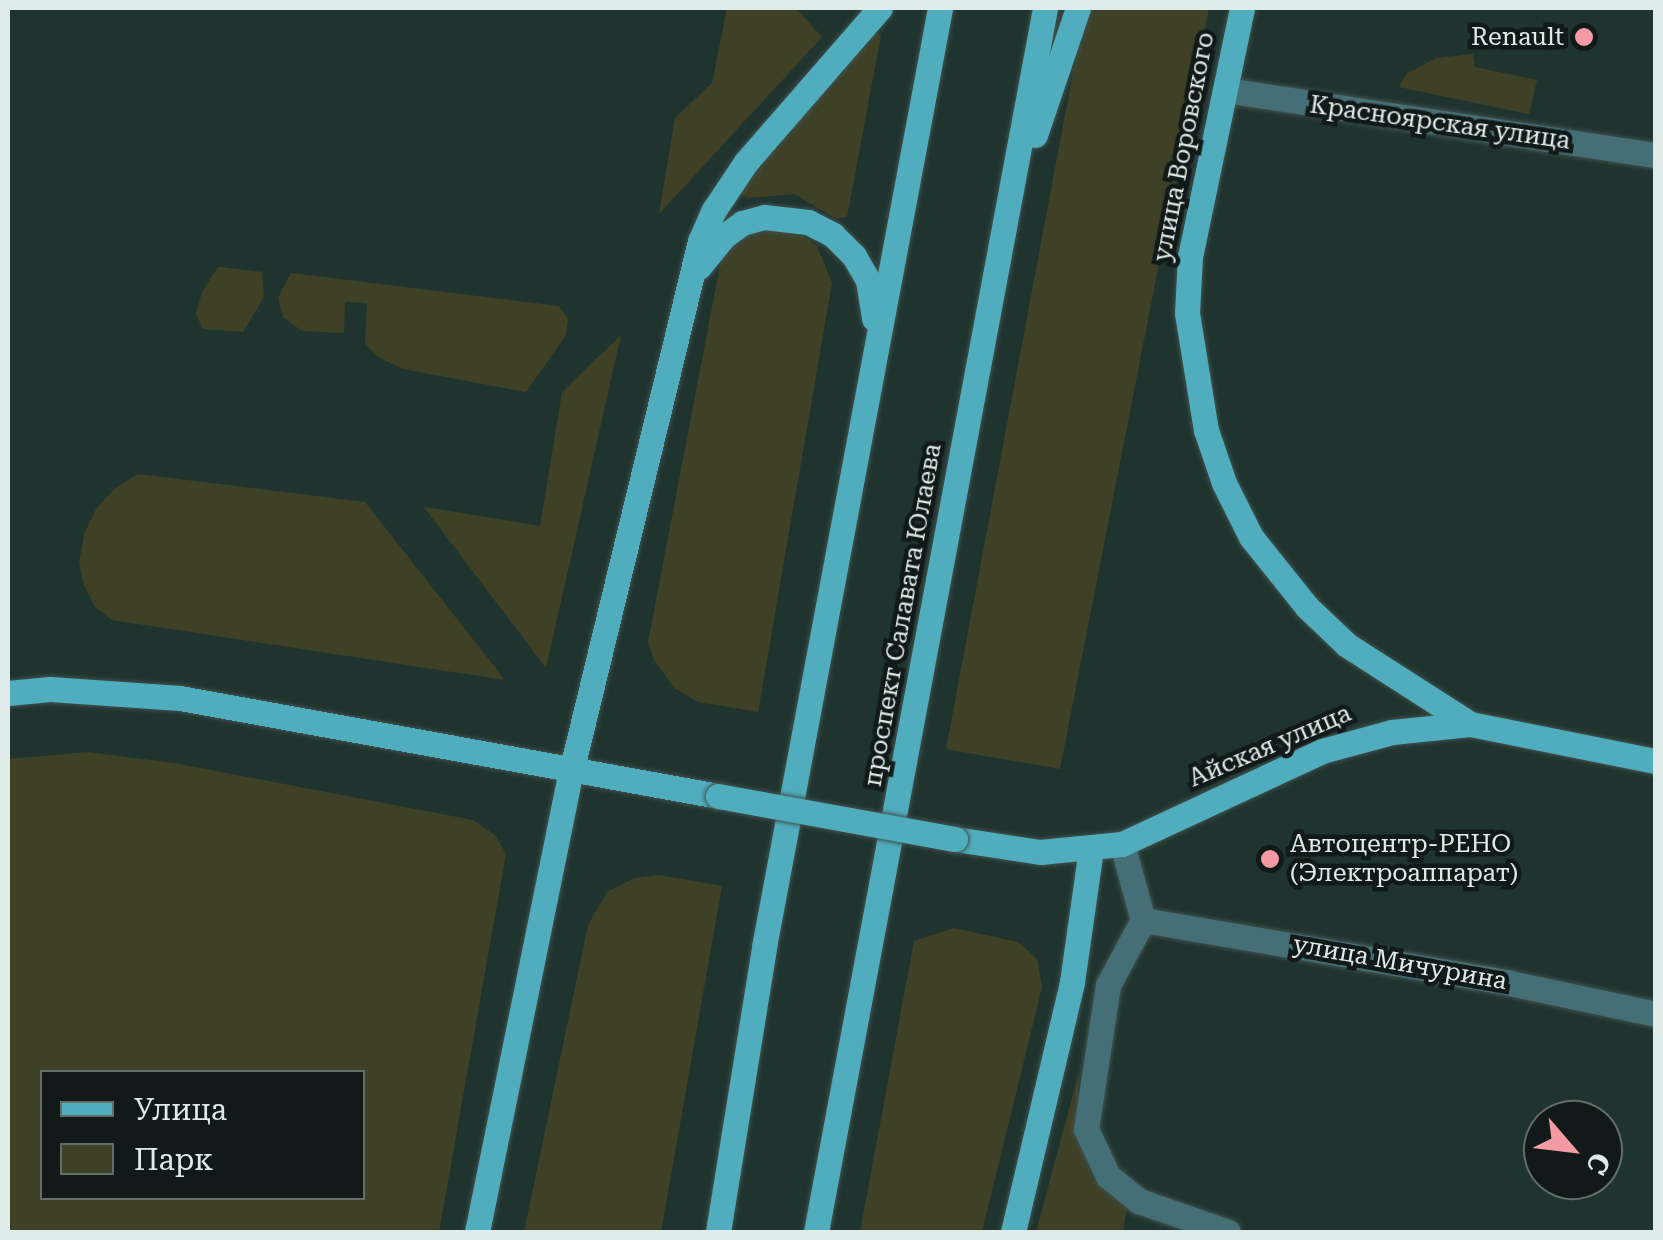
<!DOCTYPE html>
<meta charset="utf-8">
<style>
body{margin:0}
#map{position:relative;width:1663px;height:1240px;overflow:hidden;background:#20342f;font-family:"Roboto Serif",serif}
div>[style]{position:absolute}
.green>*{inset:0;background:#3f4127}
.roads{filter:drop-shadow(0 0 2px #3f514d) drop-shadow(0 0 2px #3f514d)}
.minor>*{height:25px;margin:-12.5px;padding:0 12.5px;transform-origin:12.5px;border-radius:12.5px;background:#456f77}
.major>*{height:25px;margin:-12.5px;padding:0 12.5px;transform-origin:12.5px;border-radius:12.5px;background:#50adbd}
.bridges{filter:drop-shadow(0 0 2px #3f514d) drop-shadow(0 0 2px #3f514d)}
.major-bridge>*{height:25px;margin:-12.5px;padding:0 12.5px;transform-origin:12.5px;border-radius:12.5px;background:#50adbd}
.dots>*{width:28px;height:28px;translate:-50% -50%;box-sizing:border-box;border:5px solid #111a18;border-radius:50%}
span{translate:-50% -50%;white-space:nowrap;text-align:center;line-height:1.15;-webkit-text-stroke:9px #111a18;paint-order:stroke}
.poi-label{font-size:25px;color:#dfebe8}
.right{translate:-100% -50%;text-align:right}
.left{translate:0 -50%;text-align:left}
.street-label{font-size:25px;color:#dfebe8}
.frame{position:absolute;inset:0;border:10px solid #dfebe8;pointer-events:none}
.legend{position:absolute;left:40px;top:1070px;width:325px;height:130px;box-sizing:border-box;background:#111a18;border:2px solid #636e6b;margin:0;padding:12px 18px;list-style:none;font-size:30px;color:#dfebe8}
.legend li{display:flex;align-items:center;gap:20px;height:50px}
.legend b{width:50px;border:2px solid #636e6b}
.north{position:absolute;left:1523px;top:1100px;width:100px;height:100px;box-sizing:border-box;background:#111a18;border:2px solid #636e6b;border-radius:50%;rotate:118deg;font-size:28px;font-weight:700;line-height:40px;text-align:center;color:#dfebe8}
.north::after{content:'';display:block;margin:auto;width:35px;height:45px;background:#f49aa4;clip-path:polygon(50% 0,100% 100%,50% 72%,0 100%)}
</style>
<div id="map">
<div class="green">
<div style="clip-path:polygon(727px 8px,796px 8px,822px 37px,659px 214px,675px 118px,712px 83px)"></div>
<div style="clip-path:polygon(1090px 8px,1209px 8px,1060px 769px,946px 749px,1080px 35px)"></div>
<div style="clip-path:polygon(874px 32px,881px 35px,847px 217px,837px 219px,794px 194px,747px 198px,739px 193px,743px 182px)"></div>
<div style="clip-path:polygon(1473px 54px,1475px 67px,1537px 80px,1529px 114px,1399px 87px,1406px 74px,1436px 58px)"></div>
<div style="clip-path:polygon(762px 229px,799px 233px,817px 246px,832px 283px,758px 712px,698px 702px,674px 688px,653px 658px,648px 642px,722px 255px,747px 234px)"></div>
<div style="clip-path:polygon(218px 267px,262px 272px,264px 297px,243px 332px,203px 329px,196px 314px,202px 292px)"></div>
<div style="clip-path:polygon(291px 273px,559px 306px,568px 319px,566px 335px,526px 392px,403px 369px,378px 357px,365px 344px,367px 303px,345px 302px,344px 333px,302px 331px,283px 317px,278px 298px)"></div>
<div style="clip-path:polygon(621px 335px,546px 668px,424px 507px,540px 526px,562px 392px)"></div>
<div style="clip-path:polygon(138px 474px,365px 502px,505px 680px,112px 620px,95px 607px,84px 585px,79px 563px,84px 534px,96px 509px,114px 489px)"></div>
<div style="clip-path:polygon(evenodd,88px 752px,174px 763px,473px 820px,496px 836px,506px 854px,439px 1232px,8px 1232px,8px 759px,88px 752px,362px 1072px,362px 1198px,42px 1198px,42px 1072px,362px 1072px)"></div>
<div style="clip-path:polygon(659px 875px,722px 886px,661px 1232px,524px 1232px,588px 925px,607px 892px,635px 878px)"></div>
<div style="clip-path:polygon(954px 928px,1018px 942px,1037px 959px,1042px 987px,982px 1232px,860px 1232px,914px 941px)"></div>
<div style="clip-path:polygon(1079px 1072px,1077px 1121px,1086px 1159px,1105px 1188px,1127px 1208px,1123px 1232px,1036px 1232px)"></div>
</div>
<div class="roads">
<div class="minor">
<div style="left:1225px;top:90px;width:436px;rotate:8.6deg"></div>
<div style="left:1122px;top:844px;width:79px;rotate:74.6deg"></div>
<div style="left:1143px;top:920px;width:372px;rotate:9.7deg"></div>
<div style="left:1510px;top:983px;width:149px;rotate:12deg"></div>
<div style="left:1143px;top:920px;width:74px;rotate:118.3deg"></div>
<div style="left:1108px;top:985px;width:146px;rotate:98.7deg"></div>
<div style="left:1086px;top:1129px;width:52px;rotate:64.9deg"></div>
<div style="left:1108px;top:1176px;width:40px;rotate:39deg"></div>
<div style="left:1139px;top:1201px;width:94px;rotate:19.2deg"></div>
</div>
<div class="major">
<div style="left:1242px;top:8px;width:253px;rotate:101.8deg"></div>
<div style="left:1190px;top:256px;width:57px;rotate:93deg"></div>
<div style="left:1187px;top:313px;width:119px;rotate:80.8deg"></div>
<div style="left:1206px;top:430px;width:56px;rotate:71.2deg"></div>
<div style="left:1224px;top:483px;width:60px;rotate:63.4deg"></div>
<div style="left:1251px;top:537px;width:90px;rotate:51.3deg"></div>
<div style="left:1307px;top:607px;width:55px;rotate:43.5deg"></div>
<div style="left:1347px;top:645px;width:146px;rotate:32.7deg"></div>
<div style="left:1035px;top:135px;width:134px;rotate:-71.3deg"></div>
<div style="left:699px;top:267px;width:38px;rotate:-51deg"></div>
<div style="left:723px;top:237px;width:24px;rotate:-36deg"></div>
<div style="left:742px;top:223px;width:23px;rotate:-15deg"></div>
<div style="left:764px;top:217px;width:44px;rotate:6.5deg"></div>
<div style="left:808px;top:222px;width:28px;rotate:27deg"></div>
<div style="left:833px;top:235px;width:30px;rotate:45deg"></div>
<div style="left:854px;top:256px;width:28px;rotate:60deg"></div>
<div style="left:868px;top:280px;width:39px;rotate:81deg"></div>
<div style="left:8px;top:693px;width:42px;rotate:-5.4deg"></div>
<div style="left:50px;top:689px;width:130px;rotate:4deg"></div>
<div style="left:180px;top:698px;width:547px;rotate:10.32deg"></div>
<div style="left:955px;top:839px;width:86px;rotate:8.7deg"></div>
<div style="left:1040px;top:852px;width:82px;rotate:-5.6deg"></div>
<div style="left:1122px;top:844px;width:221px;rotate:-24.9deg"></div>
<div style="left:1322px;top:751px;width:73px;rotate:-15.2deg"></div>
<div style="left:1392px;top:732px;width:78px;rotate:-5.9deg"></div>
<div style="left:1470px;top:724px;width:190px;rotate:11.3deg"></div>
<div style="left:477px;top:1232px;width:470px;rotate:-78.5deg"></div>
<div style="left:571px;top:772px;width:546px;rotate:-76.35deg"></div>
<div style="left:700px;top:241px;width:34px;rotate:-66deg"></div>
<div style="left:714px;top:210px;width:58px;rotate:-56.3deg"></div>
<div style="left:746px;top:162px;width:204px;rotate:-49deg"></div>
<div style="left:718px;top:1232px;width:289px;rotate:-80.8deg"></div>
<div style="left:764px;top:947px;width:955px;rotate:-79.38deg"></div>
<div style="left:816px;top:1232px;width:1245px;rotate:-79.4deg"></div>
<div style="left:1013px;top:1232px;width:257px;rotate:-76.7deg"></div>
<div style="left:1072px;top:982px;width:135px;rotate:-81.9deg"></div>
</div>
</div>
<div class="bridges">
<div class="major-bridge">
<div style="left:718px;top:796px;width:241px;rotate:10.3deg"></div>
</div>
</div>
<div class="dots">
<div style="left:1584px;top:37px;background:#f49aa4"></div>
<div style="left:1270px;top:859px;background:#f49aa4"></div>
</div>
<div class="poi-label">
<span class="right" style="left:1564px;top:37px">Renault</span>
<span class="left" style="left:1290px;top:859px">Автоцентр-РЕНО<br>(Электроаппарат)</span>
</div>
<div class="street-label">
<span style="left:1440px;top:123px;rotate:8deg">Красноярская улица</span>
<span style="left:1184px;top:147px;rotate:-79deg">улица Воровского</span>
<span style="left:903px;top:615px;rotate:-80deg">проспект Салавата Юлаева</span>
<span style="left:1270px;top:746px;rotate:-23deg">Айская улица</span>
<span style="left:1400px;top:963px;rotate:10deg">улица Мичурина</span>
</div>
<div class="frame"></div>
<ul class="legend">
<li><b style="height:12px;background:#50adbd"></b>Улица</li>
<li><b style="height:28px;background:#3f4127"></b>Парк</li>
</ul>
<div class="north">С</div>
</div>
